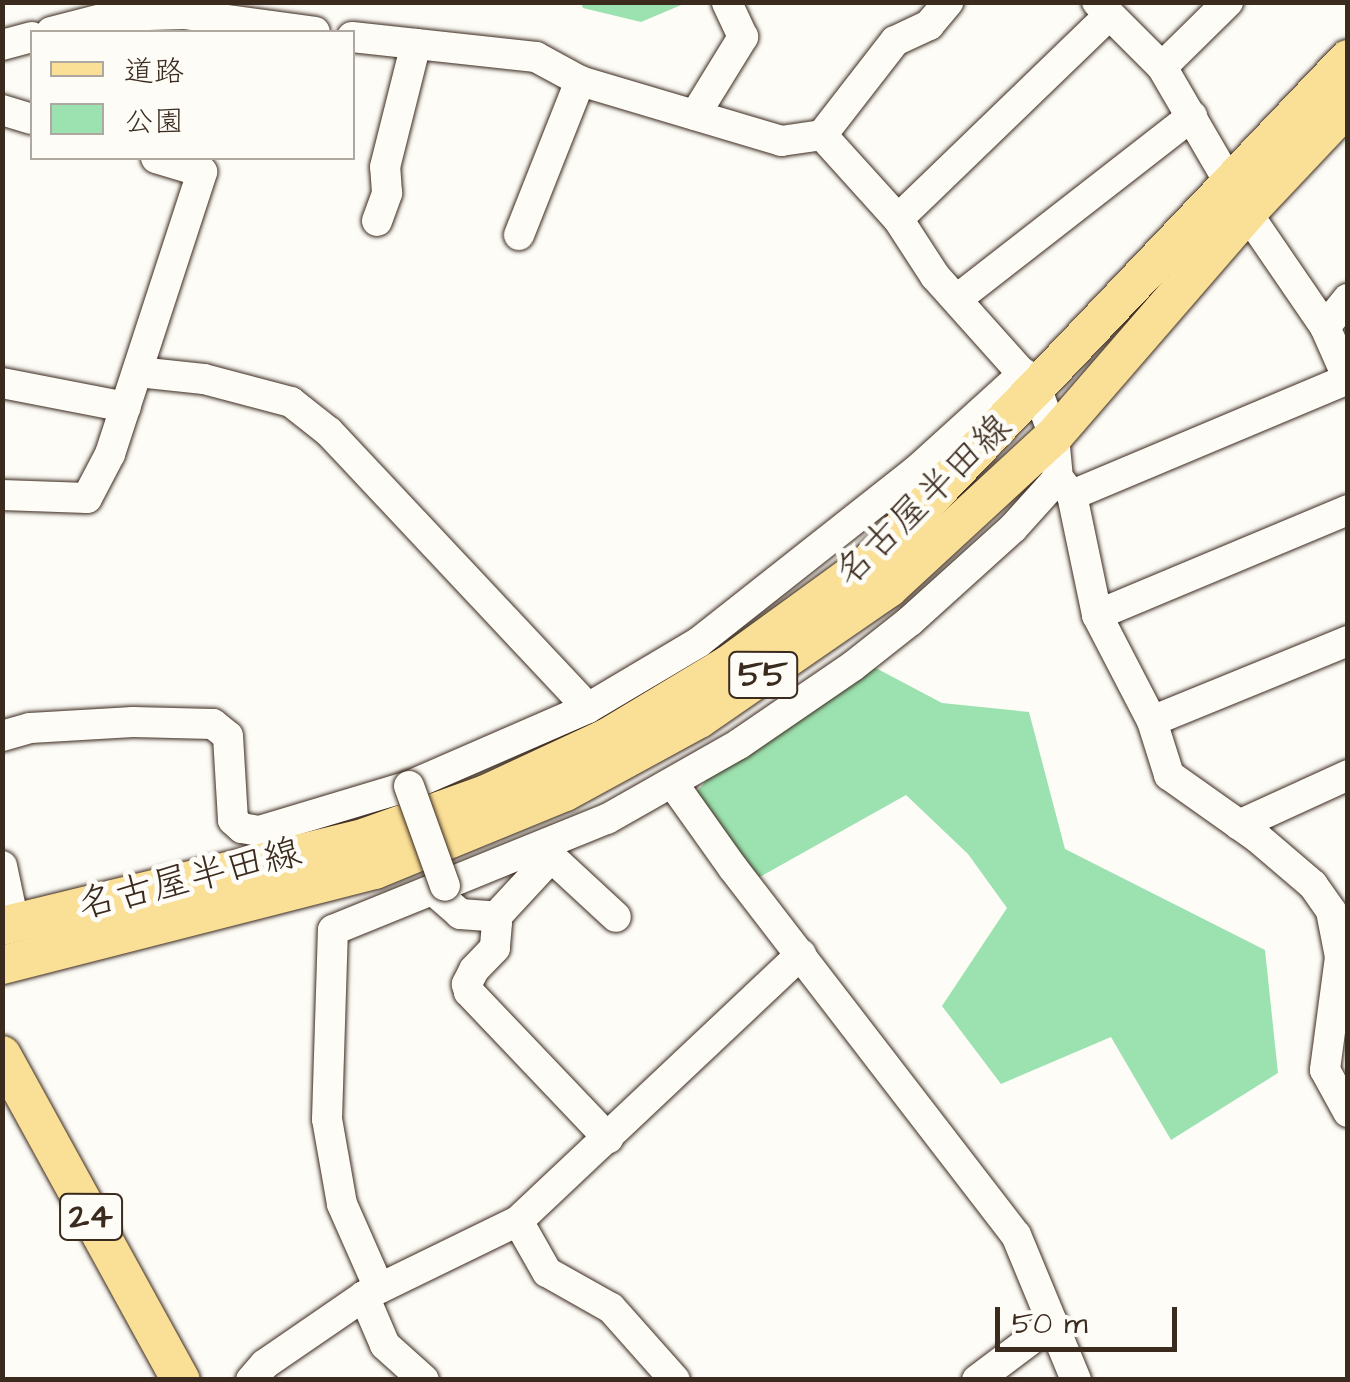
<!DOCTYPE html>
<meta charset="utf-8">
<style>
body{margin:0}
#map{position:relative;width:1350px;height:1382px;overflow:hidden;background:#fdfcf7;font-family:"Architects Daughter","Klee One",sans-serif}
div>[style]{position:absolute}
.green>*{inset:0;background:#9ce2b0}
.roads{filter:drop-shadow(0 0 2px #3b2a1e) drop-shadow(0 0 2px #3b2a1e)}
.minor>*{height:30px;margin:-15px;padding:0 15px;transform-origin:15px;border-radius:15px;background:#fdfcf7}
.major>*{height:38px;margin:-19px;padding:0 19px;transform-origin:19px;border-radius:19px;background:#fadf96}
.bridges{filter:drop-shadow(0 0 2px #3b2a1e) drop-shadow(0 0 2px #3b2a1e)}
.minor-bridge>*{height:30px;margin:-15px;padding:0 15px;transform-origin:15px;border-radius:15px;background:#fdfcf7}
span{translate:-50% -50%;white-space:nowrap;text-align:center;line-height:1.15;-webkit-text-stroke:10px #fdfcf7;paint-order:stroke}
.shield-label span{padding:2px 8px;background:#fdfcf7;border:2px solid;border-radius:8px;-webkit-text-stroke-width:0}
.shield-label{font-size:35px;color:#3b2a1e;font-weight:700}
.street-label{font-size:38px;color:#3b2a1e}
.frame{position:absolute;inset:0;border:5px solid #3b2a1e;pointer-events:none}
.legend{position:absolute;left:30px;top:30px;width:325px;height:130px;box-sizing:border-box;background:#fdfcf7;border:2px solid #afa8a0;margin:0;padding:12px 18px;list-style:none;font-size:30px;color:#3b2a1e}
.legend li{display:flex;align-items:center;gap:20px;height:50px}
.legend b{width:50px;border:2px solid #afa8a0}
.scale{position:absolute;left:995px;top:1307px;width:182px;height:45px;box-sizing:border-box;border:5px solid #3b2a1e;border-top:0;padding-left:12px;font-size:30px;line-height:35px;white-space:nowrap;color:#3b2a1e;-webkit-text-stroke:8px #fdfcf7;paint-order:stroke}
</style>
<div id="map">
<div class="green">
<div style="clip-path:polygon(581px 3px,581px 2px,686px 3px,641px 22px,583px 8px)"></div>
<div style="clip-path:polygon(872px 666px,942px 703px,1029px 712px,1065px 849px,1265px 950px,1278px 1073px,1171px 1140px,1111px 1037px,1001px 1084px,942px 1006px,1007px 908px,968px 854px,906px 795px,751px 882px,691px 799px,722px 761px)"></div>
</div>
<div class="roads">
<div class="minor">
<div style="left:1097px;top:2px;width:92px;rotate:45deg"></div>
<div style="left:1162px;top:67px;width:169px;rotate:59.8deg"></div>
<div style="left:1247px;top:213px;width:138px;rotate:55.6deg"></div>
<div style="left:1325px;top:327px;width:57px;rotate:66.1deg"></div>
<div style="left:51px;top:32px;width:64px;rotate:-14.5deg"></div>
<div style="left:113px;top:16px;width:71px;rotate:-1.6deg"></div>
<div style="left:184px;top:14px;width:132px;rotate:7.8deg"></div>
<div style="left:352px;top:37px;width:185px;rotate:6.2deg"></div>
<div style="left:536px;top:57px;width:50px;rotate:28.6deg"></div>
<div style="left:580px;top:81px;width:210px;rotate:16.6deg"></div>
<div style="left:781px;top:141px;width:41px;rotate:-8.3deg"></div>
<div style="left:822px;top:135px;width:113px;rotate:47.9deg"></div>
<div style="left:898px;top:219px;width:68px;rotate:57deg"></div>
<div style="left:935px;top:276px;width:153px;rotate:48.2deg"></div>
<div style="left:1037px;top:390px;width:49px;rotate:69.7deg"></div>
<div style="left:1054px;top:436px;width:42px;rotate:84.6deg"></div>
<div style="left:1058px;top:478px;width:22px;rotate:51deg"></div>
<div style="left:1072px;top:495px;width:123px;rotate:78.2deg"></div>
<div style="left:1097px;top:615px;width:119px;rotate:62.6deg"></div>
<div style="left:1152px;top:721px;width:57px;rotate:72.5deg"></div>
<div style="left:1169px;top:775px;width:109px;rotate:35.3deg"></div>
<div style="left:1258px;top:838px;width:72px;rotate:40.5deg"></div>
<div style="left:1313px;top:885px;width:32px;rotate:55deg"></div>
<div style="left:1331px;top:911px;width:47px;rotate:78.9deg"></div>
<div style="left:1340px;top:957px;width:114px;rotate:97.6deg"></div>
<div style="left:1325px;top:1070px;width:48px;rotate:61.3deg"></div>
<div style="left:2px;top:45px;width:31px;rotate:-15deg"></div>
<div style="left:1162px;top:67px;width:93px;rotate:-44.6deg"></div>
<div style="left:2px;top:110px;width:31px;rotate:17deg"></div>
<div style="left:695px;top:115px;width:92px;rotate:-58.4deg"></div>
<div style="left:743px;top:37px;width:38px;rotate:-115deg"></div>
<div style="left:822px;top:135px;width:119px;rotate:-52.2deg"></div>
<div style="left:895px;top:41px;width:38px;rotate:-25deg"></div>
<div style="left:929px;top:25px;width:30px;rotate:-50deg"></div>
<div style="left:898px;top:219px;width:293px;rotate:-44deg"></div>
<div style="left:377px;top:221px;width:30px;rotate:-70deg"></div>
<div style="left:387px;top:193px;width:26px;rotate:-94deg"></div>
<div style="left:385px;top:167px;width:127px;rotate:-75.9deg"></div>
<div style="left:519px;top:235px;width:166px;rotate:-68.4deg"></div>
<div style="left:957px;top:299px;width:298px;rotate:-37.9deg"></div>
<div style="left:1325px;top:327px;width:36px;rotate:-51deg"></div>
<div style="left:138px;top:372px;width:66px;rotate:6.1deg"></div>
<div style="left:204px;top:379px;width:90px;rotate:14.8deg"></div>
<div style="left:291px;top:402px;width:48px;rotate:38.3deg"></div>
<div style="left:329px;top:432px;width:378px;rotate:46.8deg"></div>
<div style="left:2px;top:383px;width:126px;rotate:11deg"></div>
<div style="left:2px;top:495px;width:85px;rotate:2deg"></div>
<div style="left:87px;top:498px;width:50px;rotate:-62.4deg"></div>
<div style="left:110px;top:454px;width:297px;rotate:-71.9deg"></div>
<div style="left:202px;top:172px;width:48px;rotate:-163.1deg"></div>
<div style="left:1072px;top:495px;width:299px;rotate:-22.8deg"></div>
<div style="left:1097px;top:615px;width:272px;rotate:-22.7deg"></div>
<div style="left:1152px;top:721px;width:212px;rotate:-22.2deg"></div>
<div style="left:2px;top:736px;width:29px;rotate:-16deg"></div>
<div style="left:30px;top:728px;width:103px;rotate:-3.3deg"></div>
<div style="left:133px;top:722px;width:80px;rotate:1.4deg"></div>
<div style="left:213px;top:724px;width:19px;rotate:39deg"></div>
<div style="left:228px;top:736px;width:84px;rotate:86.6deg"></div>
<div style="left:233px;top:820px;width:12px;rotate:42deg"></div>
<div style="left:242px;top:828px;width:17px;rotate:10deg"></div>
<div style="left:259px;top:831px;width:157px;rotate:-16.7deg"></div>
<div style="left:409px;top:786px;width:195px;rotate:-23.5deg"></div>
<div style="left:588px;top:708px;width:129px;rotate:-30.7deg"></div>
<div style="left:699px;top:642px;width:278px;rotate:-38.3deg"></div>
<div style="left:917px;top:470px;width:144px;rotate:-42.2deg"></div>
<div style="left:674px;top:785px;width:102px;rotate:54.6deg"></div>
<div style="left:733px;top:868px;width:463px;rotate:52.4deg"></div>
<div style="left:1016px;top:1235px;width:157px;rotate:67.5deg"></div>
<div style="left:1239px;top:825px;width:120px;rotate:-24.6deg"></div>
<div style="left:549px;top:855px;width:91px;rotate:42.8deg"></div>
<div style="left:2px;top:866px;width:58px;rotate:78.1deg"></div>
<div style="left:434px;top:891px;width:35px;rotate:41deg"></div>
<div style="left:460px;top:914px;width:28px;rotate:4deg"></div>
<div style="left:488px;top:916px;width:11px;rotate:38deg"></div>
<div style="left:497px;top:923px;width:25px;rotate:95deg"></div>
<div style="left:495px;top:948px;width:30px;rotate:134deg"></div>
<div style="left:474px;top:970px;width:16px;rotate:117deg"></div>
<div style="left:467px;top:984px;width:8px;rotate:76deg"></div>
<div style="left:469px;top:992px;width:202px;rotate:46.4deg"></div>
<div style="left:493px;top:920px;width:75px;rotate:-47.2deg"></div>
<div style="left:544px;top:865px;width:20px;rotate:-81deg"></div>
<div style="left:518px;top:1221px;width:59px;rotate:60.4deg"></div>
<div style="left:547px;top:1272px;width:73px;rotate:29.4deg"></div>
<div style="left:611px;top:1308px;width:96px;rotate:48.4deg"></div>
<div style="left:379px;top:1288px;width:92px;rotate:-113.8deg"></div>
<div style="left:342px;top:1204px;width:86px;rotate:-100deg"></div>
<div style="left:327px;top:1119px;width:189px;rotate:-88.2deg"></div>
<div style="left:333px;top:930px;width:296px;rotate:-22.1deg"></div>
<div style="left:607px;top:819px;width:152px;rotate:-29.6deg"></div>
<div style="left:739px;top:744px;width:138px;rotate:-34.4deg"></div>
<div style="left:853px;top:666px;width:73px;rotate:-38.3deg"></div>
<div style="left:910px;top:621px;width:139px;rotate:-42.1deg"></div>
<div style="left:1013px;top:528px;width:67px;rotate:-48deg"></div>
<div style="left:364px;top:1296px;width:53px;rotate:66.8deg"></div>
<div style="left:385px;top:1345px;width:52px;rotate:41.9deg"></div>
<div style="left:251px;top:1380px;width:21px;rotate:-49deg"></div>
<div style="left:265px;top:1364px;width:120px;rotate:-34.5deg"></div>
<div style="left:364px;top:1296px;width:171px;rotate:-26deg"></div>
<div style="left:518px;top:1221px;width:389px;rotate:-43.3deg"></div>
<div style="left:977px;top:1380px;width:95px;rotate:-36.9deg"></div>
</div>
<div class="major">
<div style="left:2px;top:926px;width:375px;rotate:-13.7deg"></div>
<div style="left:366px;top:837px;width:127px;rotate:-19.7deg"></div>
<div style="left:486px;top:794px;width:135px;rotate:-25deg"></div>
<div style="left:608px;top:737px;width:140px;rotate:-31deg"></div>
<div style="left:728px;top:665px;width:175px;rotate:-36deg"></div>
<div style="left:870px;top:562px;width:694px;rotate:-46.46deg"></div>
<div style="left:2px;top:965px;width:385px;rotate:-14.3deg"></div>
<div style="left:375px;top:870px;width:205px;rotate:-22.3deg"></div>
<div style="left:565px;top:792px;width:153px;rotate:-28.6deg"></div>
<div style="left:699px;top:719px;width:231px;rotate:-34.6deg"></div>
<div style="left:889px;top:588px;width:224px;rotate:-42.7deg"></div>
<div style="left:1054px;top:436px;width:295px;rotate:-49.1deg"></div>
<div style="left:1247px;top:213px;width:147px;rotate:-46.7deg"></div>
<div style="left:2px;top:1055px;width:371px;rotate:61.2deg"></div>
</div>
</div>
<div class="bridges">
<div class="minor-bridge">
<div style="left:409px;top:786px;width:106px;rotate:70.2deg"></div>
</div>
</div>
<div class="shield-label">
<span style="left:763px;top:675px">55</span>
<span style="left:91px;top:1217px">24</span>
</div>
<div class="street-label">
<span style="left:924px;top:501px;rotate:-44deg">名古屋半田線</span>
<span style="left:190px;top:880px;rotate:-14deg">名古屋半田線</span>
</div>
<div class="frame"></div>
<ul class="legend">
<li><b style="height:12px;background:#fadf96"></b>道路</li>
<li><b style="height:28px;background:#9ce2b0"></b>公園</li>
</ul>
<div class="scale">50 m</div>
</div>
